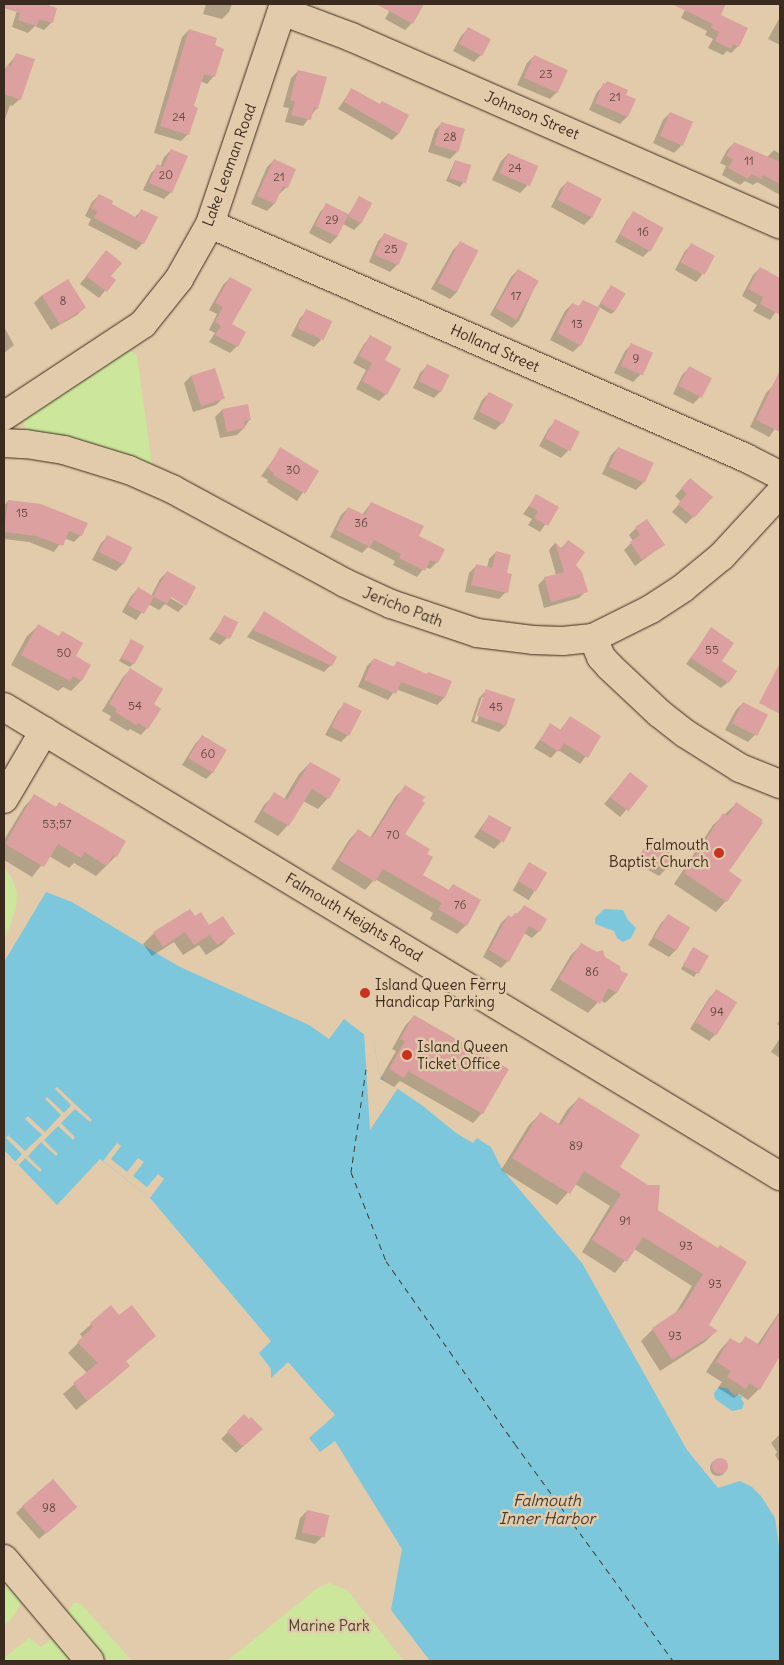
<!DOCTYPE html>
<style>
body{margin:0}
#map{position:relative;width:784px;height:1665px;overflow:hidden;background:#e1cbab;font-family:Delius,sans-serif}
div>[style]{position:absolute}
.green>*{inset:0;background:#cce69c}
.water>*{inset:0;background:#7cc7db}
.pier>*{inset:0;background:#e1cbab}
.shadow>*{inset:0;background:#0003;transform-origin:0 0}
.round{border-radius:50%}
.ferry>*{height:1px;margin-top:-0.5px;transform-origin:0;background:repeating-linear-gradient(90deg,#423a31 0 6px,transparent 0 11px)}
.building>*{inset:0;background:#dba09f;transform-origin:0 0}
.roads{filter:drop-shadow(0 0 1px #3b2a1e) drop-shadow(0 0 1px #3b2a1e)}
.minor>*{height:28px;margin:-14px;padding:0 14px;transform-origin:14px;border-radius:14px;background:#e1cbab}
.major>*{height:28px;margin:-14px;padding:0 14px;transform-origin:14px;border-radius:14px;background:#e1cbab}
.dots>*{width:14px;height:14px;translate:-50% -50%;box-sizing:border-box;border:2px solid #e1cbab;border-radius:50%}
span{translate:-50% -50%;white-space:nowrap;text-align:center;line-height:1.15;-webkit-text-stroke:5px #e1cbab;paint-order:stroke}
.number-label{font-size:12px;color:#63483e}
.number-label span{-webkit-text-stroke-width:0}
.street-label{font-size:15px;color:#3b2a1e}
.poi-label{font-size:15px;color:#3b2a1e}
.right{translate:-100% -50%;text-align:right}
.left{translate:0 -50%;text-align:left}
.park-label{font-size:15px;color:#4a3d2b}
.water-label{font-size:16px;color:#423a31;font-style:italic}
.frame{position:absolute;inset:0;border:5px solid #3b2a1e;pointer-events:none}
</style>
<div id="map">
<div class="green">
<div style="clip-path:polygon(127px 348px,137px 356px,152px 465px,146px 468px,76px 442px,26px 430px,22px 417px,85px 381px)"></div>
<div style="clip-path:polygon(4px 868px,13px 880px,17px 893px,16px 908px,10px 927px,4px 938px)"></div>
<div style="clip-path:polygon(4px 1583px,19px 1600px,20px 1605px,12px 1618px,4px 1625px)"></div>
<div style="clip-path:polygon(330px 1583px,347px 1590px,404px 1661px,227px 1661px,319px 1587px)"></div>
<div style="clip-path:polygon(74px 1602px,81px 1604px,132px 1661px,105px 1661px,66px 1615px)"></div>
<div style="clip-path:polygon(29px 1638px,41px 1647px,50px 1640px,54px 1640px,72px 1661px,4px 1661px,4px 1658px)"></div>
</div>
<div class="water">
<div style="clip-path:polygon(46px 892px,72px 902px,178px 966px,309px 1025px,329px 1039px,344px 1019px,374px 1042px,379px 1072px,383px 1079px,423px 1106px,456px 1133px,473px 1143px,477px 1138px,491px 1147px,502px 1169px,582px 1263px,687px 1450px,718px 1488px,740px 1481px,752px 1487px,761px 1496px,775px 1518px,780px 1553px,780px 1661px,430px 1661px,391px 1610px,402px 1549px,335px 1441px,320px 1452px,309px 1438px,335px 1415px,288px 1362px,271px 1378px,271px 1369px,259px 1353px,271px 1341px,150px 1198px,100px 1159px,57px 1205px,4px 1150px,4px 962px)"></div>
<div style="clip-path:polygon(604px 909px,623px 910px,628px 920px,636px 928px,631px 938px,623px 942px,617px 938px,614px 931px,595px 924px,595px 918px)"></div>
<div style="clip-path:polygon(719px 1387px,727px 1388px,735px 1396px,737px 1394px,742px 1397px,741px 1399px,744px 1403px,742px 1409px,732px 1411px,715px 1399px,714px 1393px)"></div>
</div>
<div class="pier">
<div style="clip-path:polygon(364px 1033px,374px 1042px,379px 1072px,382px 1079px,398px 1088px,370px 1130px)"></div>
<div style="clip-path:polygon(57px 1087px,92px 1120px,90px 1122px,75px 1109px,61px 1123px,75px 1137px,73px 1140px,58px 1126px,44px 1140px,58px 1154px,56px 1156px,41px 1142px,28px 1156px,42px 1170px,40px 1172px,25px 1158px,19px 1165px,15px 1162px,22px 1154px,6px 1138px,8px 1135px,25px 1151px,42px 1135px,25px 1119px,28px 1116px,45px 1132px,61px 1115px,45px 1099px,47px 1097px,64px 1113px,71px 1105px,55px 1089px)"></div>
<div style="clip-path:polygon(117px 1143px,121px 1146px,111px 1159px,127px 1172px,138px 1158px,144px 1162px,133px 1176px,147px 1187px,158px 1174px,164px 1179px,150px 1198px,103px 1161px)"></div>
</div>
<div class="shadow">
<div style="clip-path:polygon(19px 4px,49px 4px,51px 23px,44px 30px,35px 26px,28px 33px,12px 27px)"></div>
<div style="clip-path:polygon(206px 4px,232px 4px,229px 12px,222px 19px,203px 14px)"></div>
<div style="clip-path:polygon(393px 4px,421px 4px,422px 5px,412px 23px,405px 30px,385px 19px)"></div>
<div style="clip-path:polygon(688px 4px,724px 5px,719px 16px,738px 46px,731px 53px,727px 51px,723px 55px,708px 48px,713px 39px,705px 35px,707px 31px,681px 18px)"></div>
<div style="clip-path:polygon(780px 17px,780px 45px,768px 39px)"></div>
<div style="clip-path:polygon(468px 29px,481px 55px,474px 62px,453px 51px,461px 36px)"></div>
<div style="clip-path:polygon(189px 30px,213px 46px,214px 76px,207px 84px,200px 81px,192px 107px,188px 134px,181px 141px,154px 133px,182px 37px)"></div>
<div style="clip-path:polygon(17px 54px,20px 99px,12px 106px,10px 105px,4px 122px,4px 70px)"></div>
<div style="clip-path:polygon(534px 56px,557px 92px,550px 99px,517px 85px,527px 63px)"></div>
<div style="clip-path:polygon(298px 71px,317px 108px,303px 126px,285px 122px,289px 108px,283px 107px,291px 78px)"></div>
<div style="clip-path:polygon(607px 82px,624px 95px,627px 117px,620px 124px,589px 110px,597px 92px)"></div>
<div style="clip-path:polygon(351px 90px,379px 105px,382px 102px,408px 116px,398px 134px,392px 140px,338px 109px)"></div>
<div style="clip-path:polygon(670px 113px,681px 146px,674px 153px,653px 143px,663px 120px)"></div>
<div style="clip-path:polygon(442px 123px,457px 152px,450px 159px,428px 152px,435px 130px)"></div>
<div style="clip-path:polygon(734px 143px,767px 157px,774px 150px,780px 154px,780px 195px,757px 182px,753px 185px,745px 181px,740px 185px,722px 175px,726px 166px,720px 163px,727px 150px)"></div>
<div style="clip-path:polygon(171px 150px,171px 192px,164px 199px,143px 190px,151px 173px,158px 166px,160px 167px,164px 157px)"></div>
<div style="clip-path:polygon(508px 154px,527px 186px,520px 193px,492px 180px,501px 161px)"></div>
<div style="clip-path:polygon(274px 160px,287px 187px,279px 194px,274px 204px,267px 211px,251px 204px,267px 167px)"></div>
<div style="clip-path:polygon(455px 161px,463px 183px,460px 187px,446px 181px)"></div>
<div style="clip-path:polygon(567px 182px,600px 200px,591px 218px,584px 225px,551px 207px,560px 189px)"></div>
<div style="clip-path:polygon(99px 195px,110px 205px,134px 218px,142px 210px,157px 218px,143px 243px,136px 250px,88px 225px,91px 219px,85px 216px,92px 202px)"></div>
<div style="clip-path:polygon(360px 198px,361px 223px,354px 230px,343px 224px,337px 237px,330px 244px,309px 233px,320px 212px,327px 205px,348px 215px)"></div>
<div style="clip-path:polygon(634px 213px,650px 250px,643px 257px,615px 242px,627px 220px)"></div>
<div style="clip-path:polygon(385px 234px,397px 265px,390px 272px,369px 262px,378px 241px)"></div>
<div style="clip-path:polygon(460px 243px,477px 251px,457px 292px,450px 299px,431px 289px,453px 250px)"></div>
<div style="clip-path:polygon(692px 244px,702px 275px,696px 282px,675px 270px,685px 251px)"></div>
<div style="clip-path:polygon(106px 252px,109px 276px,114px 280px,99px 298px,80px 284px)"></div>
<div style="clip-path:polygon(760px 268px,780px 279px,780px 306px,770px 320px,753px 311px,757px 305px,742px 296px,753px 275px)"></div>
<div style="clip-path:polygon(518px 270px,537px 282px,519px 321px,512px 328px,490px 315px,511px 277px)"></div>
<div style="clip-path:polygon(230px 278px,230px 325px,237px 346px,230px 353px,209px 342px,215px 333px,209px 330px,217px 314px,209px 310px,223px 285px)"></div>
<div style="clip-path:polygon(68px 280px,84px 308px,77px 315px,51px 330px,34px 303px,41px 296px)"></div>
<div style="clip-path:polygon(608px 290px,615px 311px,611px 314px,599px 307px,580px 345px,573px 352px,550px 340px,565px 311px,572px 304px,578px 307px,583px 302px,597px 309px)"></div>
<div style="clip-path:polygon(307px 311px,321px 340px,314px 347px,291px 336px,300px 318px)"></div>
<div style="clip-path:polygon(4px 327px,14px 345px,4px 353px)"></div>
<div style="clip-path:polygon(371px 337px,383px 361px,386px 394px,379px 401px,356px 389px,366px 370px,353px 363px,364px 344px)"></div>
<div style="clip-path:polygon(632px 344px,640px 375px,633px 382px,614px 373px,625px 351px)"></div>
<div style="clip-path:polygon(427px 366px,441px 391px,434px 398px,413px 388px,420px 373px)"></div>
<div style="clip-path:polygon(689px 368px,700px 397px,693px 404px,673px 394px,682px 375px)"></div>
<div style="clip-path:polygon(214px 369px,223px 398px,216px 405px,193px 412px,184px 383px,191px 376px)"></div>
<div style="clip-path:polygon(773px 386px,780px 389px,780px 422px,769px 437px,750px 427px,766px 393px)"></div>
<div style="clip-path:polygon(489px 393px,502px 423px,495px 430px,473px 419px,482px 400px)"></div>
<div style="clip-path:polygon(247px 405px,250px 419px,244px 428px,237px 435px,220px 438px,215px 417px,222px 410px)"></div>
<div style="clip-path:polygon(556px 421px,568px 451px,561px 458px,539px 446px,549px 428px)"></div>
<div style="clip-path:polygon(618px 448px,643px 483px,636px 490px,602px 474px,611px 455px)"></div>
<div style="clip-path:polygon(281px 449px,317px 472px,297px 501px,267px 482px,268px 480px,261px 476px)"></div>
<div style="clip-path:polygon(690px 479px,693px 517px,686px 524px,672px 512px,681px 502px,675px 496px)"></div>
<div style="clip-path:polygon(537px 495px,557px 507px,540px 532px,528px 525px,532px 519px,523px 514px)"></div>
<div style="clip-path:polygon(8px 501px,81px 535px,74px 542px,64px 538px,54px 552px,29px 542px,4px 539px,4px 506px)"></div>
<div style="clip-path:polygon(371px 503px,417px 537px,443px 550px,437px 562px,430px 569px,425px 567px,417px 577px,393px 565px,395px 561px,368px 547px,362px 553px,330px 537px,341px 515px,348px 508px,362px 515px)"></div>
<div style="clip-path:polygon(636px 528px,663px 545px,635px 566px,624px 550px,633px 541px,629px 535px)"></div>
<div style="clip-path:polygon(108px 536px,123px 564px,116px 571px,92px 560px,101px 543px)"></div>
<div style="clip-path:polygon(568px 541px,574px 565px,586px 591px,579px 598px,544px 608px,538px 585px,545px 578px,556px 575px,549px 550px,555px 543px,560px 549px)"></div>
<div style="clip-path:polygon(496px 552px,505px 573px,506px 592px,499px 599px,465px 592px,469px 573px,476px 566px,487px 568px,489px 559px)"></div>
<div style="clip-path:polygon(167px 572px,195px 587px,185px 605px,166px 593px,165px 595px,184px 606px,178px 612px,165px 604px,159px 610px,148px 604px,136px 620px,122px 612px,131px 596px,138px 589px,151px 596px,160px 579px)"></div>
<div style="clip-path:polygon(264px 613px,331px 665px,324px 672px,247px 637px)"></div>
<div style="clip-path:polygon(225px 617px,227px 638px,220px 645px,209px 639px)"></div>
<div style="clip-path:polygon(38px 626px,58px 637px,62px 633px,81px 681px,71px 691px,63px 687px,58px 691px,11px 665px,27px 636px)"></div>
<div style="clip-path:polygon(712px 629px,728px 682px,721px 688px,686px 664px)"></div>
<div style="clip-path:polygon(131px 640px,133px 664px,130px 667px,119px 661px)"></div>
<div style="clip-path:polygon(374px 659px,393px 667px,397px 663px,427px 675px,450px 681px,444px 698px,437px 705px,396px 689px,388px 700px,358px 687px,367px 666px)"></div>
<div style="clip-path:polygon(130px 670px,152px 705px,147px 728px,141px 735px,130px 729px,128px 731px,109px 720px,111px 716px,102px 711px,123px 677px)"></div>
<div style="clip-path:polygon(evenodd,486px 691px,514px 700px,506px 725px,499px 732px,471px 722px,479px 698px,486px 691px,482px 697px,485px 697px,477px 722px,474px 721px,482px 697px)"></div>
<div style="clip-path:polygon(743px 703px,755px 735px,748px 742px,725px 730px,736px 710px)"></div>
<div style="clip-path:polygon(345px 704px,348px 735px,341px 742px,325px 735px,338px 711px)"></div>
<div style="clip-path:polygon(570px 718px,600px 737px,580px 764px,558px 750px,551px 758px,534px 748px,550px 725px,559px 731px)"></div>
<div style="clip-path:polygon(202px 737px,213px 772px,206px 779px,182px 765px,195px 744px)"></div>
<div style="clip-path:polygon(310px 763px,328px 798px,318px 809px,303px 801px,288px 825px,278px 836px,254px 822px,264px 805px,275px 794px,284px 799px,299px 774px)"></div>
<div style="clip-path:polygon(630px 773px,626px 810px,620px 817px,604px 804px)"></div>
<div style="clip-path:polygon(406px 787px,403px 835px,426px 854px,421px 875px,448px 891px,453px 885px,466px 925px,457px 934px,430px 919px,433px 913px,375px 879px,365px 890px,331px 869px,349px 840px,358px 830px,370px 838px,396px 796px)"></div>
<div style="clip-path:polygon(34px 796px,55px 808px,59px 804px,116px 856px,96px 876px,74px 863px,69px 868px,49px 856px,32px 877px,4px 860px,4px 840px,24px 807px)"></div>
<div style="clip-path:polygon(736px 804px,727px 871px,726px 901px,716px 912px,674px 884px,713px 825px)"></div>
<div style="clip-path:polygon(489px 816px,501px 842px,494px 849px,474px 837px)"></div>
<div style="clip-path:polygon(650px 841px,666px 869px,659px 876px,634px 862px)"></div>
<div style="left:529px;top:864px;width:19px;height:31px;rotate:32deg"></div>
<div style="clip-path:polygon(524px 907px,539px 931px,532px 938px,524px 933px,508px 961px,501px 968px,483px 957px,501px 923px,508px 916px,511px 918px,516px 915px)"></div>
<div style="clip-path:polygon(668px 916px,676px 950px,669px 957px,648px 945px,661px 923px)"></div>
<div style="clip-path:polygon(194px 918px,209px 926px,233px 933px,223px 944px,206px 955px,199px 945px,183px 955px,174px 942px,152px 956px,143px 944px,154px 933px)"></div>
<div style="clip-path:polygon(581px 945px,626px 975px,616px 993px,605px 1003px,600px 1000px,588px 1013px,550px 990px,571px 955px)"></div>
<div style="clip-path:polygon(693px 949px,708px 957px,694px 977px,681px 969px)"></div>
<div style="clip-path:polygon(716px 991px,716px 1034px,709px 1041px,690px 1029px,709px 998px)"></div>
<div style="clip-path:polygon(414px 1016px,482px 1113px,473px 1123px,400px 1081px,394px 1087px,380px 1079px,396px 1051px,392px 1049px,405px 1026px)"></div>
<div style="clip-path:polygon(780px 1019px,780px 1027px,777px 1024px)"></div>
<div style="clip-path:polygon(780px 1038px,780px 1058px,771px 1052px)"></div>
<div style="clip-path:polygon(579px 1098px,618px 1168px,656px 1211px,718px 1250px,707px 1325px,716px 1331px,705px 1342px,660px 1371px,641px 1341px,653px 1329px,675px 1314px,692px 1286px,634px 1249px,615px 1273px,582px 1252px,610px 1206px,575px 1184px,557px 1205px,501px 1170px,529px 1125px,540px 1114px,558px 1125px,567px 1110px)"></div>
<div style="clip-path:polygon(111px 1307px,119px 1317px,155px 1336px,125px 1362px,128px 1366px,118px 1376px,76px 1410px,63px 1394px,87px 1373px,68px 1353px,83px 1338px,80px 1334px)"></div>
<div style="clip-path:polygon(780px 1311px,780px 1354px,759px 1389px,748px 1400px,739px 1394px,734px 1398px,718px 1388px,722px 1382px,706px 1372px,720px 1350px,730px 1339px,739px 1344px,746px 1338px,757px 1345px)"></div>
<div style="clip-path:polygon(244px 1416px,254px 1436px,236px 1453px,221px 1439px)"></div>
<div style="clip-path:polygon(780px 1434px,780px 1463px,775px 1455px,777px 1452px,771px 1443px)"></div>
<div class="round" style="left:710px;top:1460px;width:16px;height:16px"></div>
<div style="clip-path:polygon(23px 1506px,76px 1507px,39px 1539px,16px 1513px)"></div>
<div style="clip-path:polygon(307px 1511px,322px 1537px,315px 1544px,295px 1539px,300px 1518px)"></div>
</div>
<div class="ferry">
<div style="left:366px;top:1069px;width:104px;rotate:98.3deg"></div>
<div style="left:351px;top:1172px;width:96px;rotate:68.5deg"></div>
<div style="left:386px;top:1261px;width:224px;rotate:54.8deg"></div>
<div style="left:515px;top:1444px;width:268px;rotate:53.9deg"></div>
</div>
<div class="building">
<div style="clip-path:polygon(4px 4px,44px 4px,57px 8px,53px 23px,39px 19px,37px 26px,18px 20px,20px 13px,4px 8px)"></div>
<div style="clip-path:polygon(376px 4px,424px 4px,413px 24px)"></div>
<div style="clip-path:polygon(672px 4px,726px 4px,721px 15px,748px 28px,739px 47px,733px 44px,731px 49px,715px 41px,719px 32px,711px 28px,713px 24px)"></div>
<div style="left:468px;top:27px;width:26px;height:19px;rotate:28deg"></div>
<div style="clip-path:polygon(189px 29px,217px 38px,215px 45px,224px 49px,215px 77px,204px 74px,194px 106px,198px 108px,189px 135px,160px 126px)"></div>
<div style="clip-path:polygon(16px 53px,35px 59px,21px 100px,4px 94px,4px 75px,7px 65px,11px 66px)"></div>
<div style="left:534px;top:55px;width:37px;height:25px;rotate:24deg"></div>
<div style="clip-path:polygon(298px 70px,327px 77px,318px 109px,314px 107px,311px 120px,291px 115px,295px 102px,290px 100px)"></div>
<div style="clip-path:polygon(607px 81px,628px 90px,626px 95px,636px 99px,628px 117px,595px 103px,603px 83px,606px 84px)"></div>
<div style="clip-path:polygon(351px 88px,380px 104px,382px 101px,409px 115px,399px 134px,344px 102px)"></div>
<div style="left:670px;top:112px;width:25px;height:26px;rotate:23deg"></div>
<div style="left:441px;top:122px;width:25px;height:24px;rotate:16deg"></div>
<div style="clip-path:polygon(734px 142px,780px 162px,780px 184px,763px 175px,761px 179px,751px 174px,748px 179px,728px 168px,733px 159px,726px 156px)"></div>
<div style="clip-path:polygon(171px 149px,188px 156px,172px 193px,149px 183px,157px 164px,163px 167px)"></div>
<div style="left:508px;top:153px;width:33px;height:22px;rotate:23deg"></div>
<div style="clip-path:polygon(274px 159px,296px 169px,288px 188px,283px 186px,275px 204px,257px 196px)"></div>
<div style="left:455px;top:160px;width:17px;height:19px;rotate:17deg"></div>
<div style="left:567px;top:181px;width:39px;height:21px;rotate:27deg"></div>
<div style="clip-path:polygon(99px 194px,113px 201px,112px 204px,137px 218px,141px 209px,158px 217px,144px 244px,94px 218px,97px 211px,91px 208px)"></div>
<div style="left:359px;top:196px;width:15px;height:23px;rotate:28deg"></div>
<div style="left:326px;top:203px;width:25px;height:25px;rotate:26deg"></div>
<div style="left:633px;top:211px;width:35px;height:27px;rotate:29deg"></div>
<div style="left:384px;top:233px;width:26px;height:24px;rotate:23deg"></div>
<div style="left:460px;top:241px;width:21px;height:47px;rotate:28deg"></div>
<div style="left:691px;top:243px;width:27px;height:22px;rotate:28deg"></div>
<div style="clip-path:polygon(106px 250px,122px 263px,111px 276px,116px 280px,107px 292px,86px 276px)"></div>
<div style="clip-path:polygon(760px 267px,780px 278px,780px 315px,760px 304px,763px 297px,748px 289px)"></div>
<div style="left:518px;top:269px;width:24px;height:45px;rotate:30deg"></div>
<div style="clip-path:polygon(230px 277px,252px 289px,232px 324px,246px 332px,238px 347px,215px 335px,221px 326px,215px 322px,223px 307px,215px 303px)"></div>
<div style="left:68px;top:279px;width:34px;height:31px;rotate:58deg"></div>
<div style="left:611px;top:285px;width:17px;height:21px;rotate:31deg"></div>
<div style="clip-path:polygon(583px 300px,600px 308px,581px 346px,557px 333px,572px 303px,579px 306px)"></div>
<div style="left:306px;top:309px;width:29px;height:21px;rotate:25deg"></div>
<div style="clip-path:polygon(370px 335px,392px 347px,385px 360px,401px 369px,387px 395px,362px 381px,372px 363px,359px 356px)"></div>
<div style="left:631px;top:343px;width:24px;height:25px;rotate:24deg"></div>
<div style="left:427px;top:364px;width:25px;height:19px;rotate:26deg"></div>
<div style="left:689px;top:366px;width:26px;height:22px;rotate:28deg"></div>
<div style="left:215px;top:368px;width:32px;height:25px;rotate:72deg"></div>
<div style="clip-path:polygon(780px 370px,780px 432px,756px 420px)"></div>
<div style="left:489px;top:392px;width:27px;height:22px;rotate:27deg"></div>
<div style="clip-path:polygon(248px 404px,251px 420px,244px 421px,245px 428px,227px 432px,222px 409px)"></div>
<div style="left:555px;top:419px;width:28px;height:22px;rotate:27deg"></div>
<div style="clip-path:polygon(280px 447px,319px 471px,305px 494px,273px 475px,274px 473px,268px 469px)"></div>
<div style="left:618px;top:447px;width:39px;height:22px;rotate:24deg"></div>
<div style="clip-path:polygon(690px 478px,713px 497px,694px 518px,678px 504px,687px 494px,681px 488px)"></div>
<div style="clip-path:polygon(536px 494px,559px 507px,548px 526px,534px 518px,538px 511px,529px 506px)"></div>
<div style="clip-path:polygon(8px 500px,41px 504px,88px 523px,82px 536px,69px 531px,63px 546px,36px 536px,4px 532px)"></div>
<div style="clip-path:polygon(371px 502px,424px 526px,419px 536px,445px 549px,438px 563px,430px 560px,425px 571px,399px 558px,401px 554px,374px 540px,370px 547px,336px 530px,348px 507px,365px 515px)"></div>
<div style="clip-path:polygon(647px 519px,665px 545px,642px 560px,630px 542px,640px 535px,635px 527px)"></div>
<div style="left:107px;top:535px;width:28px;height:19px;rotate:26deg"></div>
<div style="clip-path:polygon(568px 540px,585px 552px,576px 565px,582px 572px,588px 592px,551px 602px,544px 577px,564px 572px,555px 542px,562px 549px)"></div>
<div style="clip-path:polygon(496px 551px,511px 555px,507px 573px,512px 574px,508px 593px,471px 585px,476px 564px,492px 568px)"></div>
<div style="clip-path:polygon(167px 571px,196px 587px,186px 606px,171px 597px,167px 604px,154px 597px,144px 614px,128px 605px,138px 587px,153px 596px)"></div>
<div style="clip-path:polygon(264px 611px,337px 657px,332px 666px,253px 630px)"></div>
<div style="left:224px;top:615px;width:16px;height:19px;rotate:27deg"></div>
<div style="clip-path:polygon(38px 624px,59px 636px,62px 631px,83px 643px,76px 656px,91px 665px,82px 681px,73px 676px,70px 681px,21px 655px)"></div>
<div style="clip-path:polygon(711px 627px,734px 643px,722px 661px,737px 671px,729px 683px,691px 658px)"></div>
<div style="left:131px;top:639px;width:15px;height:21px;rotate:28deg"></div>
<div style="clip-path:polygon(374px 658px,394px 667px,397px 661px,427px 674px,428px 672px,452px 681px,445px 698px,401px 682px,396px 694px,364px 680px)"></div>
<div style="clip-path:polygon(780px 663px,780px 714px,759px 703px)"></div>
<div style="clip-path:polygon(130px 668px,163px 689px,154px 704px,161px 709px,148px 729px,138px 723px,136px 725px,115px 712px,117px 709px,109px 704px)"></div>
<div style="left:486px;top:689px;width:31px;height:28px;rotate:19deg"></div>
<div style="left:344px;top:702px;width:20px;height:28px;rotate:27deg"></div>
<div style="left:743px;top:702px;width:28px;height:24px;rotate:27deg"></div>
<div style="clip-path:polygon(570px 716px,601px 736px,588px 758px,564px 743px,559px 752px,540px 740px,550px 723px,561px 730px)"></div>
<div style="left:202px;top:735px;width:29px;height:27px;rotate:31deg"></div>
<div style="clip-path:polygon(310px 762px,341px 779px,329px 799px,312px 789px,289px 826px,263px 811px,274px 792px,287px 800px)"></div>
<div style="left:630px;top:772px;width:23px;height:32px;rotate:38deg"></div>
<div style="clip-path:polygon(405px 785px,425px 797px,422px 801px,425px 803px,405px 834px,430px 849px,427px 854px,433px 857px,423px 875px,449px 890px,453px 884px,481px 900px,467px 926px,438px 909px,442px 903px,383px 869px,375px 882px,339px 860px,358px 829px,372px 838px)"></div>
<div style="clip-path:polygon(34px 794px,56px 807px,59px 802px,126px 841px,117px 857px,113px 855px,107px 866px,84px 852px,81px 858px,58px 844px,44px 867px,5px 844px)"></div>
<div style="clip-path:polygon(736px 802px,763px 820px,761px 822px,763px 823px,729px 871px,742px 880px,727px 902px,684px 873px,723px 813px,728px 816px)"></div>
<div style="left:489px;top:815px;width:26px;height:17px;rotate:29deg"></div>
<div style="clip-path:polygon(650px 839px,676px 857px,667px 870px,640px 855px)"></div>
<div style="left:529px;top:862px;width:21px;height:22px;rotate:31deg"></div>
<div style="clip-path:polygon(524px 905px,547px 919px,540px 932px,529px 926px,509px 962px,489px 950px,508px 915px,512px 917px,515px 913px,518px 914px)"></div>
<div style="clip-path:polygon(190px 909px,195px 916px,201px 912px,209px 925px,223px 916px,235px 934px,217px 945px,210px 935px,194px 945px,185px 932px,163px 947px,153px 932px)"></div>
<div style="left:668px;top:914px;width:26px;height:27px;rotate:31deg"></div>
<div style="clip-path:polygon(581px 943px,597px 952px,603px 950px,605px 957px,620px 966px,621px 971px,628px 974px,617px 993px,608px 988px,600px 1004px,559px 979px)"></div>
<div style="left:693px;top:947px;width:18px;height:21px;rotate:29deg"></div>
<div style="left:716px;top:989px;width:25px;height:39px;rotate:32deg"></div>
<div style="clip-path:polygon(414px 1015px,509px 1069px,483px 1114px,408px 1071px,404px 1078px,389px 1069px,405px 1041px,400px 1039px)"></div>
<div style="clip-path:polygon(579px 1097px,640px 1135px,620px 1167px,648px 1185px,660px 1185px,658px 1210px,718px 1248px,720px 1245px,747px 1262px,709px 1325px,718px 1331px,672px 1360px,652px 1328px,682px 1308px,703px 1274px,643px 1237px,627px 1262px,592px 1240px,621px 1194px,584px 1171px,570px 1194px,512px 1158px,540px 1112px,561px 1125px)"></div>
<div style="clip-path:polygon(111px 1305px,119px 1315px,132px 1305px,156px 1336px,126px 1361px,130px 1366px,87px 1401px,73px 1383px,98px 1363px,77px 1342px,93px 1327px,90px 1323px)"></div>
<div style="clip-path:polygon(780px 1312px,780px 1356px,760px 1390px,749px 1383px,746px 1389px,727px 1377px,731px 1371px,716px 1362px,730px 1338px,741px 1344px,745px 1336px,760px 1345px)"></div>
<div style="clip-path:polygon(244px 1414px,249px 1419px,251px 1417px,263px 1429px,243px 1447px,227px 1431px)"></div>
<div class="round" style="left:712px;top:1458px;width:16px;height:16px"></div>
<div style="left:53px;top:1479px;width:37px;height:41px;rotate:49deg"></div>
<div style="left:307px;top:1510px;width:23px;height:23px;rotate:13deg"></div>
</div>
<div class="roads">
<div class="minor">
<div style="left:282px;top:11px;width:74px;rotate:20.6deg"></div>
<div style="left:351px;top:37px;width:468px;rotate:23.6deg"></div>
<div style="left:210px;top:224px;width:585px;rotate:23.58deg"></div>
<div style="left:746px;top:458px;width:38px;rotate:27deg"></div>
<div style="left:4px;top:416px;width:167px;rotate:-33.5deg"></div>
<div style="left:143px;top:324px;width:58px;rotate:-51.3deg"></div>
<div style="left:179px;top:279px;width:63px;rotate:-60.6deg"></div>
<div style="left:210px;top:224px;width:232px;rotate:-71.4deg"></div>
<div style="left:4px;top:443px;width:22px;rotate:3deg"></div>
<div style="left:26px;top:444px;width:38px;rotate:9deg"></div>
<div style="left:64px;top:450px;width:68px;rotate:17.1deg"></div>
<div style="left:129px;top:470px;width:47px;rotate:23.8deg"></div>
<div style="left:172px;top:489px;width:197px;rotate:28.5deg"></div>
<div style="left:345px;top:583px;width:51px;rotate:24.5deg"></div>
<div style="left:391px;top:604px;width:91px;rotate:18.6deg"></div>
<div style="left:477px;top:633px;width:56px;rotate:7.1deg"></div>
<div style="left:533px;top:640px;width:30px;rotate:2deg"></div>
<div style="left:563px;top:641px;width:30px;rotate:-6deg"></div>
<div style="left:593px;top:638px;width:65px;rotate:-26.6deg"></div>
<div style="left:651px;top:609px;width:38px;rotate:-33deg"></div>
<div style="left:683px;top:588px;width:50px;rotate:-39.4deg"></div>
<div style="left:722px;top:556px;width:86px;rotate:-47.4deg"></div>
<div style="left:593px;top:638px;width:21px;rotate:67deg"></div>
<div style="left:601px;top:657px;width:12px;rotate:48deg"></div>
<div style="left:609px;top:666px;width:69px;rotate:43.2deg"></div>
<div style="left:659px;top:713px;width:34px;rotate:38deg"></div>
<div style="left:686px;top:734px;width:64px;rotate:32.2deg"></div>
<div style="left:740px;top:768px;width:43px;rotate:21.8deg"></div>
<div style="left:4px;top:799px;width:79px;rotate:-59.5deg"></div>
<div style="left:4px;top:1559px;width:133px;rotate:49.9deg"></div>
</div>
<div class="major">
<div style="left:4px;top:707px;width:907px;rotate:31.15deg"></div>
</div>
</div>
<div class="dots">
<div style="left:719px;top:853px;background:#c8321e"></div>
<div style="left:365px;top:993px;background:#c8321e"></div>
<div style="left:407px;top:1055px;background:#c8321e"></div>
</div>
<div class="number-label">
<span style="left:546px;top:74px">23</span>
<span style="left:615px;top:97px">21</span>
<span style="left:179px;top:117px">24</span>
<span style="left:450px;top:137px">28</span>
<span style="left:749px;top:161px">11</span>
<span style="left:515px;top:168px">24</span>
<span style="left:166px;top:175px">20</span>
<span style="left:279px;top:177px">21</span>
<span style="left:332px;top:220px">29</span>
<span style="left:643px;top:232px">16</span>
<span style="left:391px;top:249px">25</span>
<span style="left:516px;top:296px">17</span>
<span style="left:63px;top:301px">8</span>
<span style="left:577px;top:324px">13</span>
<span style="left:636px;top:359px">9</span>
<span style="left:293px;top:470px">30</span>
<span style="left:22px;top:513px">15</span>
<span style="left:361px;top:523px">36</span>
<span style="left:712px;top:650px">55</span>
<span style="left:64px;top:653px">50</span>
<span style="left:135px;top:706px">54</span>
<span style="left:496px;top:707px">45</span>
<span style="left:208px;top:754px">60</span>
<span style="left:57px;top:824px">53;57</span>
<span style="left:393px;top:835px">70</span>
<span style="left:460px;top:905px">76</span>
<span style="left:592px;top:972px">86</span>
<span style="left:717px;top:1012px">94</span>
<span style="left:576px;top:1146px">89</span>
<span style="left:625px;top:1221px">91</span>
<span style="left:686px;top:1246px">93</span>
<span style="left:715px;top:1284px">93</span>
<span style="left:675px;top:1336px">93</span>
<span style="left:49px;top:1508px">98</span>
</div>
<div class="street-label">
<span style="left:532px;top:115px;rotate:23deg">Johnson Street</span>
<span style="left:229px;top:165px;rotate:-70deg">Lake Leaman Road</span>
<span style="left:495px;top:348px;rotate:24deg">Holland Street</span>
<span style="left:403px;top:607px;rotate:21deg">Jericho Path</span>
<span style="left:354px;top:917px;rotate:31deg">Falmouth Heights Road</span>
</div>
<div class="poi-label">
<span class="right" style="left:709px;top:853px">Falmouth<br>Baptist Church</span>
<span class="left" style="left:375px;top:993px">Island Queen Ferry<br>Handicap Parking</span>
<span class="left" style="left:417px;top:1055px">Island Queen<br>Ticket Office</span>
</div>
<div class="park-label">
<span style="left:329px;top:1626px">Marine Park</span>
</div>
<div class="water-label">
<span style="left:547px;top:1509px">Falmouth<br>Inner Harbor</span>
</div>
<div class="frame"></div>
</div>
